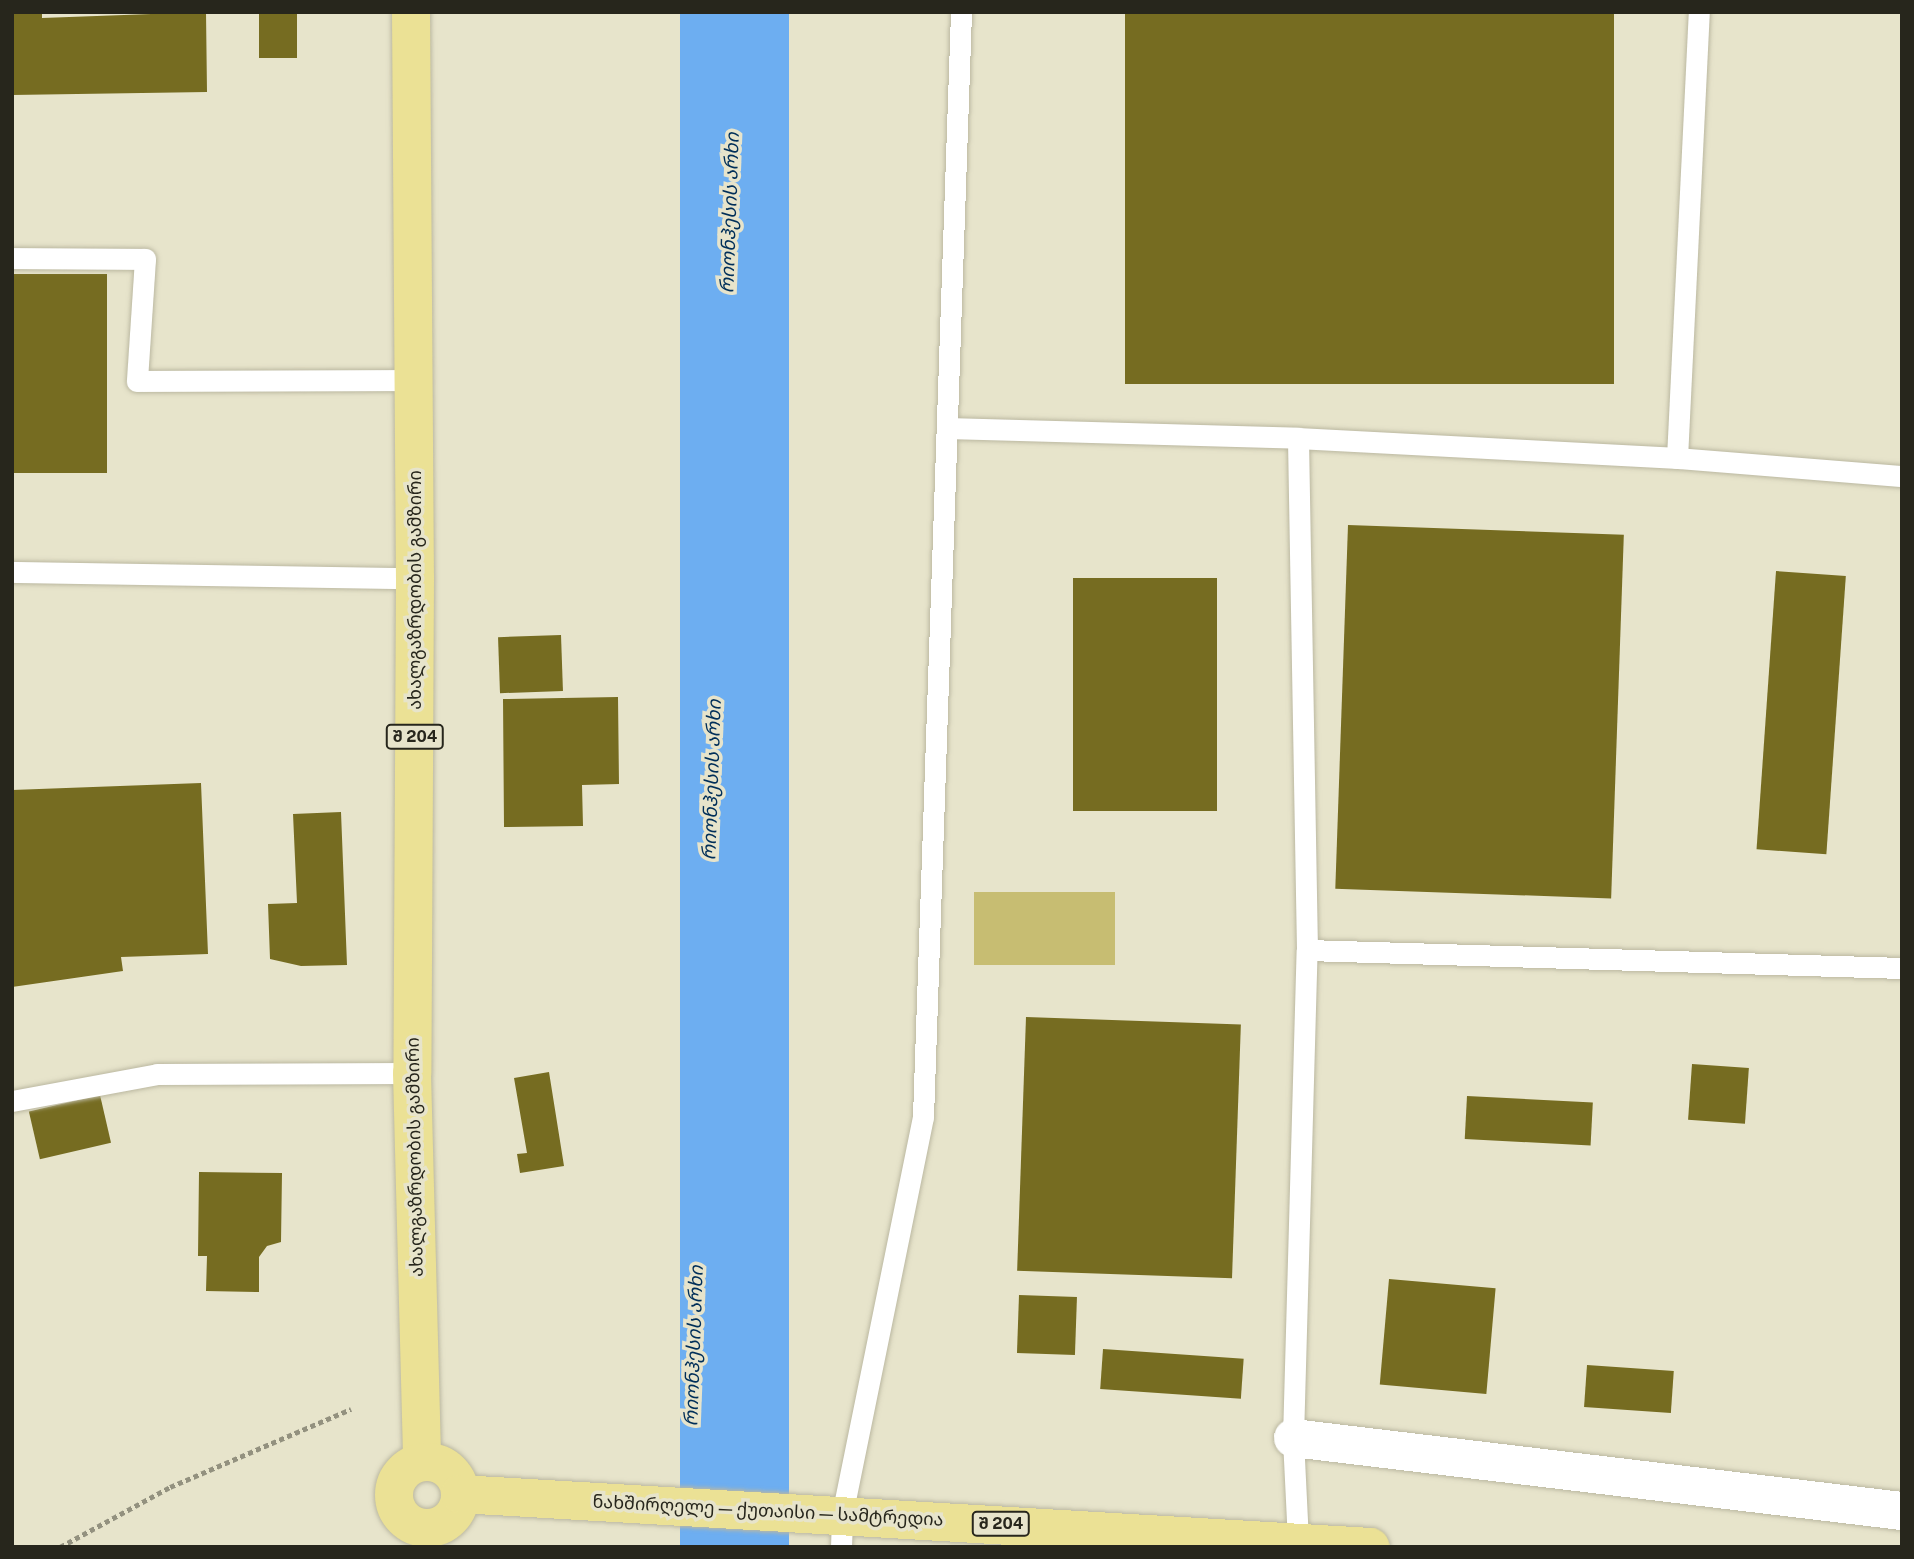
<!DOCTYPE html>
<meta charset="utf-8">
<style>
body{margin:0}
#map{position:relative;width:1914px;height:1559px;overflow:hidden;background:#e7e4cb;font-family:"Public Sans","Noto Sans Georgian",sans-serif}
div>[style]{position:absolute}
.green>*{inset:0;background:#c7bd72;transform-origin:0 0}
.water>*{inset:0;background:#6daef1;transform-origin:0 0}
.building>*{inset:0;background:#766c21;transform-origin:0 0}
.path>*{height:4.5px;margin-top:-2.25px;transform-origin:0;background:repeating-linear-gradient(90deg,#93917f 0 5px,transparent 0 8.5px)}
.roads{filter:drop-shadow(0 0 2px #bbb8a1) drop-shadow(0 0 2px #bbb8a1)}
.service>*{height:21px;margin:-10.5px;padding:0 10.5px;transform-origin:10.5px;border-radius:10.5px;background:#fff}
.minor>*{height:38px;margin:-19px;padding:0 19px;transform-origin:19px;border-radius:19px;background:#fff}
.primary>*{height:38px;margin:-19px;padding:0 19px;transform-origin:19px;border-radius:19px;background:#ebe195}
.primary>.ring{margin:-19px;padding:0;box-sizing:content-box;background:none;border:38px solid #ebe195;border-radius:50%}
span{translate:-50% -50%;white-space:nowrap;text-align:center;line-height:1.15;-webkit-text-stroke:7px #e7e4cb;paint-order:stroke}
.shield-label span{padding:2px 5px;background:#e7e4cb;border:2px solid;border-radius:5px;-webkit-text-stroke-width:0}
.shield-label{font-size:16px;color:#27261c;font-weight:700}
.street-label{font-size:18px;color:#27261c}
.water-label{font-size:19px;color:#002f59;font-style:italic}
.frame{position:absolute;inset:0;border:14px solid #27261c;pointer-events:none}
</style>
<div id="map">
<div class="green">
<div style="left:1115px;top:892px;width:73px;height:141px;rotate:90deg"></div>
</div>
<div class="water">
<div style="left:680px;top:12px;width:109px;height:1536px"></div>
</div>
<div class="building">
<div style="clip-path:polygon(12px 12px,42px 12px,42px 18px,206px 12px,207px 92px,12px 95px)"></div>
<div style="left:1125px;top:12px;width:489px;height:372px"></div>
<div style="left:259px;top:13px;width:38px;height:45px"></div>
<div style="left:12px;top:274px;width:95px;height:199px"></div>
<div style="left:1348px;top:525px;width:276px;height:364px;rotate:2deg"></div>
<div style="left:1776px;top:571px;width:70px;height:279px;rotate:4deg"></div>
<div style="left:1073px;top:578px;width:144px;height:233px"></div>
<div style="left:561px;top:635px;width:56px;height:63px;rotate:88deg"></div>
<div style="clip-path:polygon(618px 697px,619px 784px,582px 785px,583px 826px,504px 827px,503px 699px)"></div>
<div style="clip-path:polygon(201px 783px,208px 954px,121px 957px,123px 971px,12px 987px,12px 790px)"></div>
<div style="clip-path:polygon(341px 812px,347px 965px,301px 966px,270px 959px,268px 904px,297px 903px,293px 814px)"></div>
<div style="left:1026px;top:1017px;width:215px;height:254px;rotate:2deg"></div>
<div style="left:1692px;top:1064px;width:57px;height:56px;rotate:4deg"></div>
<div style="clip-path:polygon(549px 1072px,564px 1166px,520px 1173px,517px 1154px,527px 1153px,514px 1078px)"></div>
<div style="left:100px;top:1095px;width:49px;height:73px;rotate:77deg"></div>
<div style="left:1467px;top:1096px;width:126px;height:43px;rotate:3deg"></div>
<div style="clip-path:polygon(199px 1172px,282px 1173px,281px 1242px,267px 1246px,259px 1257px,259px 1292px,206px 1291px,207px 1256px,198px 1256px)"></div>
<div style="left:1389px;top:1279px;width:107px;height:106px;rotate:5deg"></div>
<div style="left:1019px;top:1295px;width:58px;height:58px;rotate:2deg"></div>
<div style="left:1103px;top:1349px;width:141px;height:40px;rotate:4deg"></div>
<div style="left:1587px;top:1365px;width:87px;height:42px;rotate:4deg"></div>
</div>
<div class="path">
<div style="left:60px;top:1547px;width:125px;rotate:-28.6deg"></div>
<div style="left:170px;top:1487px;width:197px;rotate:-23.3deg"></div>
</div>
<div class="roads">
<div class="service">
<div style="left:12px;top:258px;width:133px;rotate:0.4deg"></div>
<div style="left:145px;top:259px;width:122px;rotate:93.8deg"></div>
<div style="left:137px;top:381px;width:277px;rotate:-0.2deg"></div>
<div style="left:948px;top:428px;width:350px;rotate:1.6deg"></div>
<div style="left:1677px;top:458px;width:447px;rotate:-87.2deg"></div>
<div style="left:12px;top:572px;width:403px;rotate:0.9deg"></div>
<div style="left:1307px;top:950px;width:595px;rotate:1.73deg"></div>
<div style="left:12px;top:1101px;width:147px;rotate:-10.5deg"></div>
<div style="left:157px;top:1074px;width:255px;rotate:-0.2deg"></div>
<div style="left:1298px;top:1541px;width:103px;rotate:-92.8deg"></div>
<div style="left:1293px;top:1438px;width:488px;rotate:-88.4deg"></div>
<div style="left:1307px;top:950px;width:512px;rotate:-91.01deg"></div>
<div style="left:1298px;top:438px;width:380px;rotate:3deg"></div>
<div style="left:1677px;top:458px;width:226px;rotate:4.6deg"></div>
<div style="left:841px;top:1547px;width:32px;rotate:-88deg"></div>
<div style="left:842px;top:1515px;width:406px;rotate:-78.5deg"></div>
<div style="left:923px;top:1117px;width:1106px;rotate:-88.03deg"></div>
</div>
<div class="minor">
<div style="left:1293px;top:1438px;width:613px;rotate:6.84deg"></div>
</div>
<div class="primary">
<div style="left:411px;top:12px;width:566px;rotate:89.6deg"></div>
<div style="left:415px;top:578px;width:495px;rotate:90.3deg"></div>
<div style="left:412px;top:1073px;width:389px;rotate:88.5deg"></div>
<div class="ring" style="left:394px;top:1462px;width:28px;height:28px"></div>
<div style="left:460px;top:1494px;width:912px;rotate:3.33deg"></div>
</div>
</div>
<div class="shield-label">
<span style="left:415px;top:737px">შ 204</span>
<span style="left:1001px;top:1524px">შ 204</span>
</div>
<div class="street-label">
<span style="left:415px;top:590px;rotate:-90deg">ახალგაზრდობის გამზირი</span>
<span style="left:415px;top:1157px;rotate:-91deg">ახალგაზრდობის გამზირი</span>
<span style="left:768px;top:1511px;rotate:3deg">ნახშირღელე — ქუთაისი — სამტრედია</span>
</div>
<div class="water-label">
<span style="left:730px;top:213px;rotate:-88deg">რიონჰესის არხი</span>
<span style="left:712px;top:780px;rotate:-88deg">რიონჰესის არხი</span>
<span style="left:694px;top:1346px;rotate:-88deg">რიონჰესის არხი</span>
</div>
<div class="frame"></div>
</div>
